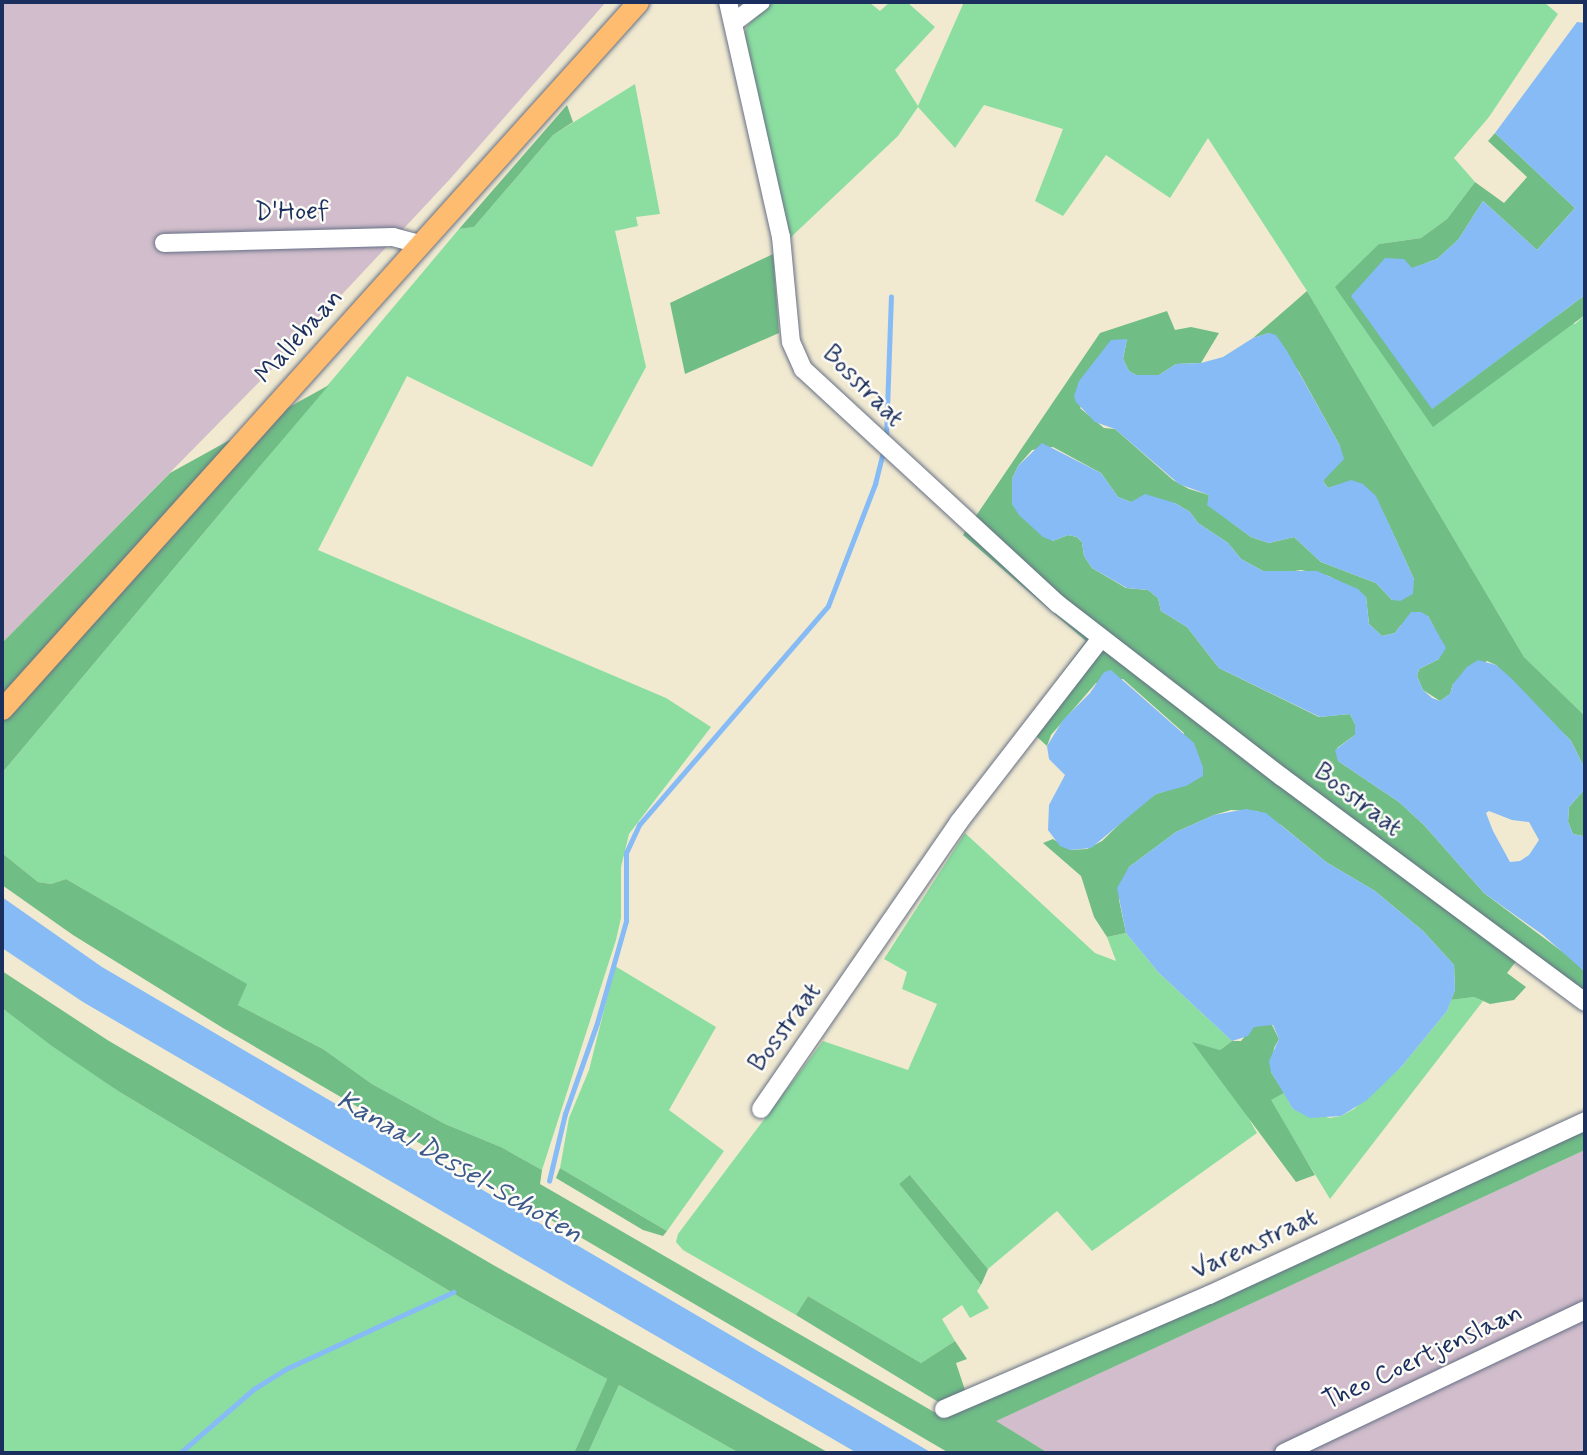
<!DOCTYPE html>
<style>
body{margin:0}
#map{position:relative;width:1587px;height:1455px;overflow:hidden;background:#f1ead1;font-family:Mynerve,sans-serif}
div>[style]{position:absolute}
.industrial>*{inset:0;background:#d1bdcb}
.green>*{inset:0;background:#8bdea0}
.forest>*{inset:0;background:#70bd86}
.water>*{inset:0;background:#86bbf5}
.stream>*{height:4.5px;margin:-2.25px;padding:0 2.25px;transform-origin:2.25px;border-radius:2.25px;background:#86bbf5}
.roads{filter:drop-shadow(0 0 2px #667086) drop-shadow(0 0 2px #667086)}
.minor>*{height:18px;margin:-9px;padding:0 9px;transform-origin:9px;border-radius:9px;background:#fff}
.major>*{height:21px;margin:-10.5px;padding:0 10.5px;transform-origin:10.5px;border-radius:10.5px;background:#febc70}
span{translate:-50% -50%;white-space:nowrap;text-align:center;line-height:1.15;-webkit-text-stroke:5px #fdfcf7;paint-order:stroke}
.street-label{font-size:26px;color:#1b2f5e}
.water-label{font-size:28px;color:#3b598b;font-style:italic}
.frame{position:absolute;inset:0;border:4px solid #1b2f5e;pointer-events:none}
</style>
<div id="map">
<div class="industrial">
<div style="clip-path:polygon(2px 2px,606px 2px,450px 179px,275px 366px,2px 643px)"></div>
<div style="clip-path:polygon(1585px 1150px,1585px 1453px,1048px 1453px,995px 1421px)"></div>
</div>
<div class="green">
<div style="clip-path:polygon(770px 2px,869px 2px,880px 11px,890px 2px,907px 2px,935px 27px,895px 70px,918px 106px,964px 2px,1544px 2px,1558px 14px,1489px 117px,1454px 158px,1475px 182px,1447px 219px,1421px 238px,1379px 244px,1575px 324px,1585px 315px,1585px 716px,1524px 657px,1307px 291px,1208px 138px,1170px 198px,1106px 155px,1063px 216px,1035px 201px,1063px 129px,984px 105px,955px 148px,918px 107px,898px 136px,790px 238px,744px 36px,747px 26px)"></div>
<div style="clip-path:polygon(635px 84px,660px 214px,636px 217px,638px 226px,615px 231px,646px 367px,592px 467px,407px 376px,318px 550px,666px 698px,711px 727px,629px 834px,621px 867px,621px 918px,616px 940px,542px 1170px,501px 1147px,445px 1124px,372px 1084px,323px 1049px,238px 1005px,246px 984px,66px 879px,51px 884px,38px 882px,2px 853px,2px 773px,459px 229px,474px 227px,553px 135px)"></div>
<div style="clip-path:polygon(965px 833px,1095px 953px,1116px 961px,1107px 937px,1126px 933px,1159px 973px,1232px 1041px,1220px 1050px,1193px 1043px,1237px 1098px,1257px 1133px,1092px 1251px,1057px 1211px,988px 1269px,911px 1176px,899px 1184px,981px 1285px,977px 1291px,989px 1308px,970px 1318px,962px 1305px,942px 1319px,955px 1341px,921px 1363px,808px 1296px,796px 1315px,683px 1250px,676px 1242px,678px 1234px,823px 1041px,908px 1070px,937px 1004px,902px 989px,907px 972px,884px 959px)"></div>
<div style="clip-path:polygon(615px 966px,716px 1027px,669px 1110px,724px 1151px,667px 1231px,560px 1168px,569px 1118px,589px 1070px)"></div>
<div style="clip-path:polygon(1474px 997px,1483px 1001px,1330px 1199px,1270px 1100px,1284px 1093px,1293px 1109px,1330px 1118px,1341px 1116px,1354px 1109px,1402px 1066px,1447px 1011px,1451px 1000px)"></div>
<div style="clip-path:polygon(2px 1008px,118px 1091px,461px 1298px,607px 1379px,574px 1453px,2px 1453px)"></div>
<div style="clip-path:polygon(619px 1385px,739px 1453px,588px 1453px)"></div>
</div>
<div class="forest">
<div style="clip-path:polygon(567px 105px,573px 122px,553px 135px,474px 227px,459px 229px)"></div>
<div style="clip-path:polygon(1495px 133px,1575px 208px,1537px 250px,1483px 201px,1458px 240px,1437px 259px,1412px 268px,1432px 409px,1585px 295px,1585px 315px,1433px 427px,1335px 287px,1379px 244px,1421px 238px,1447px 219px,1475px 182px,1504px 203px,1527px 177px,1488px 141px)"></div>
<div style="clip-path:polygon(773px 254px,779px 333px,685px 374px,670px 303px)"></div>
<div style="clip-path:polygon(1307px 291px,1524px 657px,1585px 716px,1585px 769px,1571px 741px,1496px 665px,1487px 661px,1453px 684px,1450px 694px,1440px 701px,1423px 690px,1417px 676px,1419px 669px,1439px 659px,1434px 627px,1428px 616px,1401px 625px,1395px 633px,1382px 636px,1369px 624px,1366px 597px,1329px 576px,1301px 570px,1282px 573px,1263px 571px,1241px 559px,1228px 543px,1198px 523px,1190px 512px,1175px 503px,1131px 502px,1118px 497px,1101px 473px,1053px 447px,1032px 450px,1018px 466px,1012px 479px,1012px 504px,1053px 541px,1068px 535px,1077px 537px,1082px 542px,1084px 556px,1092px 568px,1126px 588px,1148px 590px,1158px 598px,1161px 611px,1187px 627px,1219px 668px,1319px 717px,1350px 714px,1355px 724px,1355px 735px,1337px 748px,1338px 761px,1399px 802px,1424px 825px,1484px 893px,1572px 959px,1585px 972px,1585px 992px,1525px 950px,1507px 973px,1526px 987px,1514px 1000px,1490px 1004px,1474px 997px,1451px 1000px,1455px 990px,1454px 965px,1423px 931px,1375px 891px,1326px 862px,1281px 825px,1257px 811px,1231px 810px,1214px 815px,1176px 832px,1129px 867px,1119px 900px,1126px 933px,1107px 937px,1094px 917px,1081px 876px,1043px 843px,1053px 839px,1070px 850px,1087px 849px,1102px 841px,1133px 811px,1156px 794px,1166px 791px,1184px 733px,1123px 679px,1096px 683px,1051px 735px,1047px 746px,1024px 725px,1086px 641px,963px 535px,1100px 333px,1167px 311px,1175px 330px,1191px 327px,1219px 333px,1201px 363px,1176px 364px,1159px 375px,1136px 375px,1129px 371px,1123px 359px,1127px 339px,1080px 408px,1104px 428px,1115px 429px,1173px 480px,1189px 489px,1209px 495px,1208px 505px,1251px 537px,1269px 543px,1294px 537px,1321px 562px,1376px 583px,1392px 600px,1414px 579px,1384px 514px,1351px 481px,1328px 488px,1323px 481px,1340px 446px,1299px 372px,1269px 333px,1253px 338px)"></div>
<div style="clip-path:polygon(329px 385px,233px 498px,2px 773px,2px 643px,170px 473px)"></div>
<div style="clip-path:polygon(1585px 789px,1585px 840px,1583px 836px,1573px 834px,1568px 822px,1569px 807px)"></div>
<div style="clip-path:polygon(2px 853px,38px 882px,51px 884px,66px 879px,247px 984px,238px 1005px,323px 1049px,372px 1084px,445px 1124px,501px 1147px,542px 1170px,540px 1184px,941px 1416px,1585px 1128px,1585px 1150px,996px 1421px,1048px 1453px,949px 1453px,223px 1028px,73px 935px,2px 885px)"></div>
<div style="clip-path:polygon(2px 971px,109px 1041px,495px 1266px,829px 1453px,739px 1453px,619px 1385px,588px 1453px,574px 1453px,607px 1379px,461px 1298px,118px 1091px,52px 1046px,2px 1008px)"></div>
<div style="clip-path:polygon(1265px 1024px,1272px 1025px,1279px 1039px,1274px 1048px,1271px 1072px,1284px 1093px,1271px 1100px,1315px 1175px,1296px 1182px,1192px 1042px,1220px 1050px,1232px 1041px,1241px 1041px,1253px 1027px)"></div>
<div style="clip-path:polygon(560px 1168px,667px 1231px,663px 1236px,643px 1230px,556px 1178px)"></div>
<div style="clip-path:polygon(910px 1175px,988px 1269px,981px 1285px,899px 1184px)"></div>
<div style="clip-path:polygon(808px 1296px,921px 1363px,955px 1341px,967px 1359px,956px 1363px,966px 1393px,940px 1403px,796px 1315px)"></div>
</div>
<div class="water">
<div style="clip-path:polygon(1577px 22px,1585px 23px,1585px 295px,1432px 409px,1351px 296px,1385px 258px,1404px 259px,1412px 268px,1437px 259px,1458px 240px,1483px 201px,1537px 250px,1575px 208px,1495px 133px)"></div>
<div style="clip-path:polygon(1269px 333px,1276px 335px,1287px 351px,1340px 446px,1344px 459px,1323px 481px,1328px 488px,1351px 480px,1363px 484px,1376px 496px,1414px 579px,1413px 594px,1400px 601px,1392px 600px,1376px 583px,1321px 562px,1294px 537px,1269px 543px,1251px 537px,1207px 505px,1209px 495px,1179px 484px,1115px 429px,1095px 422px,1076px 402px,1074px 396px,1079px 381px,1111px 340px,1127px 339px,1123px 359px,1129px 371px,1136px 375px,1159px 375px,1176px 364px,1201px 363px,1223px 357px,1253px 338px)"></div>
<div style="clip-path:polygon(evenodd,1042px 443px,1101px 473px,1118px 497px,1131px 502px,1145px 494px,1175px 503px,1190px 512px,1198px 523px,1228px 543px,1241px 559px,1263px 571px,1317px 571px,1358px 589px,1366px 597px,1369px 624px,1382px 636px,1395px 633px,1411px 612px,1421px 612px,1428px 616px,1446px 648px,1439px 659px,1419px 669px,1417px 676px,1423px 690px,1432px 698px,1440px 701px,1450px 694px,1453px 684px,1467px 667px,1478px 660px,1496px 665px,1512px 679px,1571px 741px,1585px 769px,1585px 789px,1569px 807px,1568px 822px,1573px 834px,1583px 836px,1585px 840px,1585px 972px,1543px 935px,1484px 893px,1424px 825px,1399px 802px,1338px 761px,1335px 750px,1355px 735px,1355px 724px,1350px 714px,1320px 717px,1219px 668px,1187px 627px,1161px 611px,1158px 598px,1148px 590px,1127px 588px,1092px 568px,1084px 556px,1082px 542px,1077px 537px,1068px 535px,1053px 541px,1043px 537px,1019px 515px,1012px 504px,1012px 479px,1018px 466px,1042px 443px,1489px 811px,1512px 820px,1529px 822px,1539px 840px,1529px 855px,1520px 861px,1510px 862px,1493px 831px,1486px 813px,1489px 811px)"></div>
<div style="clip-path:polygon(1111px 670px,1194px 743px,1203px 767px,1203px 776px,1186px 786px,1156px 794px,1091px 848px,1070px 850px,1060px 846px,1048px 830px,1049px 805px,1065px 775px,1049px 759px,1047px 746px,1063px 720px,1090px 693px,1104px 672px)"></div>
<div style="clip-path:polygon(1246px 809px,1266px 813px,1326px 862px,1375px 891px,1423px 931px,1454px 965px,1455px 990px,1447px 1011px,1402px 1066px,1367px 1100px,1341px 1116px,1310px 1118px,1293px 1109px,1271px 1072px,1269px 1061px,1279px 1039px,1273px 1025px,1254px 1027px,1248px 1036px,1232px 1041px,1159px 973px,1126px 933px,1117px 888px,1129px 867px,1176px 832px,1214px 815px)"></div>
<div style="clip-path:polygon(2px 897px,102px 967px,932px 1453px,857px 1453px,83px 1002px,2px 948px)"></div>
</div>
<div class="stream">
<div style="left:886px;top:438px;width:141px;rotate:-88deg"></div>
<div style="left:549px;top:1181px;width:69px;rotate:-76.6deg"></div>
<div style="left:565px;top:1114px;width:96px;rotate:-70.6deg"></div>
<div style="left:597px;top:1023px;width:106px;rotate:-74.1deg"></div>
<div style="left:626px;top:921px;width:68px;rotate:-90deg"></div>
<div style="left:626px;top:853px;width:31px;rotate:-65deg"></div>
<div style="left:639px;top:825px;width:289px;rotate:-49.2deg"></div>
<div style="left:828px;top:606px;width:131px;rotate:-68.9deg"></div>
<div style="left:875px;top:484px;width:33px;rotate:-76deg"></div>
<div style="left:180px;top:1453px;width:98px;rotate:-40.9deg"></div>
<div style="left:254px;top:1389px;width:40px;rotate:-32deg"></div>
<div style="left:288px;top:1368px;width:182px;rotate:-24.7deg"></div>
</div>
<div class="roads">
<div class="minor">
<div style="left:728px;top:2px;width:241px;rotate:77.3deg"></div>
<div style="left:781px;top:237px;width:105px;rotate:84.6deg"></div>
<div style="left:791px;top:342px;width:30px;rotate:66deg"></div>
<div style="left:803px;top:369px;width:347px;rotate:42.7deg"></div>
<div style="left:1058px;top:604px;width:283px;rotate:37.7deg"></div>
<div style="left:1282px;top:777px;width:377px;rotate:36.6deg"></div>
<div style="left:733px;top:23px;width:35px;rotate:-37deg"></div>
<div style="left:164px;top:243px;width:229px;rotate:-1.5deg"></div>
<div style="left:393px;top:237px;width:28px;rotate:15deg"></div>
<div style="left:761px;top:1109px;width:349px;rotate:-55.4deg"></div>
<div style="left:959px;top:822px;width:232px;rotate:-52.3deg"></div>
<div style="left:944px;top:1409px;width:288px;rotate:-23.3deg"></div>
<div style="left:1209px;top:1295px;width:414px;rotate:-24.8deg"></div>
<div style="left:1284px;top:1453px;width:333px;rotate:-25.4deg"></div>
</div>
<div class="major">
<div style="left:2px;top:709px;width:951px;rotate:-48.03deg"></div>
</div>
</div>
<div class="street-label">
<span style="left:292px;top:213px;rotate:-1deg">D'Hoef</span>
<span style="left:300px;top:337px;rotate:-48deg">Mallebaan</span>
<span style="left:862px;top:387px;rotate:45deg">Bosstraat</span>
<span style="left:1357px;top:801px;rotate:37deg">Bosstraat</span>
<span style="left:786px;top:1028px;rotate:-54deg">Bosstraat</span>
<span style="left:1255px;top:1245px;rotate:-25deg">Varenstraat</span>
<span style="left:1423px;top:1358px;rotate:-25deg">Theo Coertjenslaan</span>
</div>
<div class="water-label">
<span style="left:459px;top:1168px;rotate:30deg">Kanaal Dessel-Schoten</span>
</div>
<div class="frame"></div>
</div>
